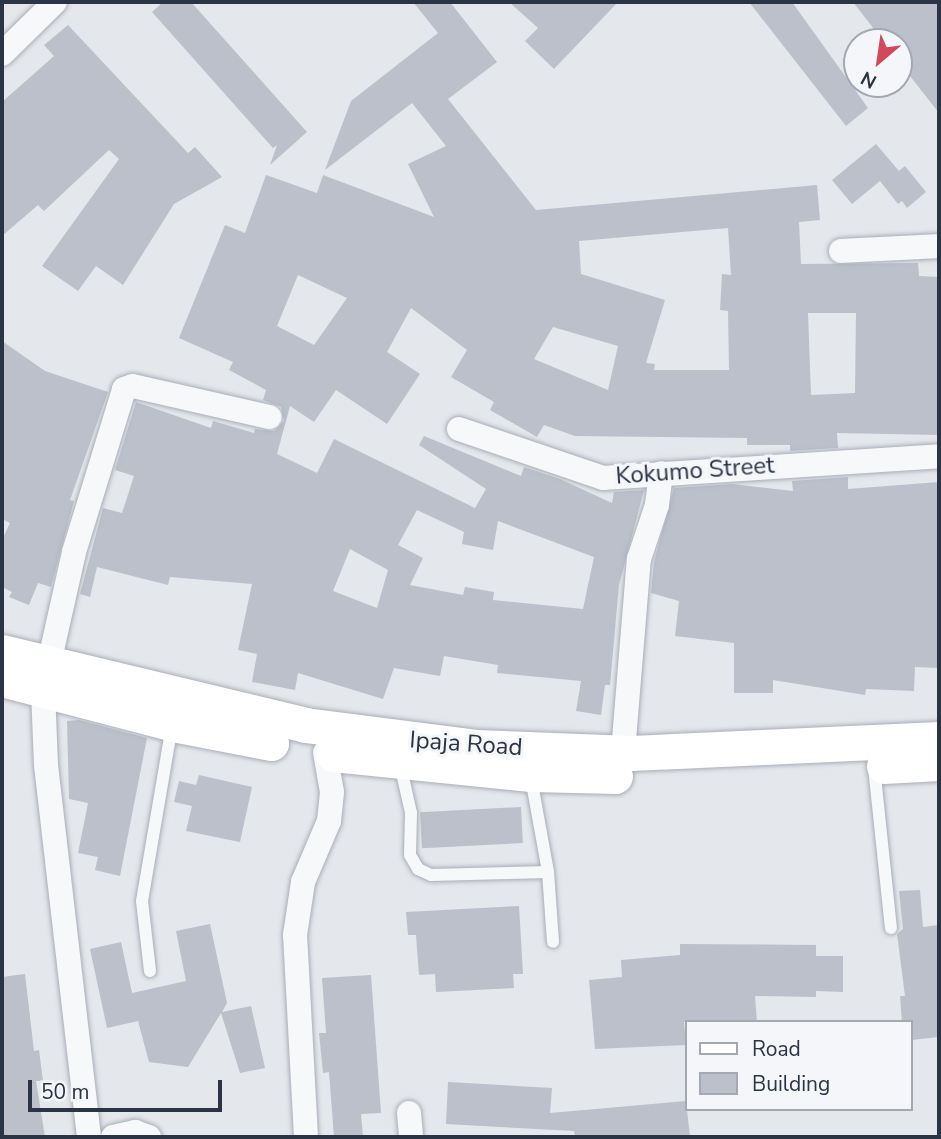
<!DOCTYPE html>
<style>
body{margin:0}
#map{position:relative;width:941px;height:1139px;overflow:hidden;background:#e4e7ec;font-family:"Nunito Sans",sans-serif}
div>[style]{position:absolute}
.building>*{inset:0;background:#bbc0ca;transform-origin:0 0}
.roads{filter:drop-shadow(0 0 2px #a9aeb7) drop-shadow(0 0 2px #a9aeb7)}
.lane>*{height:12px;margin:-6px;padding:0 6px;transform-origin:6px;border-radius:6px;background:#f7f8fa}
.street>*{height:24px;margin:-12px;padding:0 12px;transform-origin:12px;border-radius:12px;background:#f7f8fa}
.secondary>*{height:35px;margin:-17.5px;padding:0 17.5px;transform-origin:17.5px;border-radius:17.5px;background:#fff}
span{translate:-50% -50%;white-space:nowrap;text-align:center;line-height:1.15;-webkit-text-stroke:6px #f4f6f9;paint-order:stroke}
.street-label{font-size:24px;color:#2b3445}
.frame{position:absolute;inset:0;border:4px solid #2b3445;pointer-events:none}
.legend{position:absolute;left:685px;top:1020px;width:228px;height:91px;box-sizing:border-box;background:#f4f6f9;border:2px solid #a4a8b1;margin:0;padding:9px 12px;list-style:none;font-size:21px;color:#2b3445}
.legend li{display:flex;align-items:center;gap:14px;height:35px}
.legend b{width:35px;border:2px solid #a4a8b1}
.north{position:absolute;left:843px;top:28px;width:70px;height:70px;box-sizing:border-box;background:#f4f6f9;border:2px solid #a4a8b1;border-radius:50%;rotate:209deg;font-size:19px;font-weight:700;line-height:28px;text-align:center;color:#2b3445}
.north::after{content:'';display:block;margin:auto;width:24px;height:32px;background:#d1495b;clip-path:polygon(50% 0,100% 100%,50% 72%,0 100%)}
.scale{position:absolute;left:28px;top:1080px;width:194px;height:32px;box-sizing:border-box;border:4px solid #2b3445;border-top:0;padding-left:9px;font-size:21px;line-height:24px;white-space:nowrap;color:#2b3445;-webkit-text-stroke:5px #f4f6f9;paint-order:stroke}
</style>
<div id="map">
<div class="building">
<div style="clip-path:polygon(163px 2px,191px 2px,307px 132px,270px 165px,277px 145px,273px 148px,152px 12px)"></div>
<div style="clip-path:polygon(evenodd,413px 2px,450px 2px,497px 62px,448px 99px,536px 210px,817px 185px,820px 220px,799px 222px,801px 264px,918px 263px,919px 276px,939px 277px,939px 435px,837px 433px,838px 448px,790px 451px,790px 445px,747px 445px,747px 438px,575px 436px,544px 425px,537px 437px,490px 410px,494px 402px,451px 377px,467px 350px,411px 308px,387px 352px,420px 374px,387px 424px,336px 390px,314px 422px,290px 406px,277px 454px,317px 473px,334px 439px,475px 508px,486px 489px,419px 445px,424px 436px,521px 476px,524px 467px,560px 479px,612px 503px,614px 492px,644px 490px,619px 585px,610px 685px,605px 685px,601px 715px,576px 711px,581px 681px,497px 673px,498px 665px,444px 656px,440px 676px,394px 668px,383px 699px,298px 673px,295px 690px,252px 682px,257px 654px,238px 650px,252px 584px,170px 577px,168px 585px,97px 567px,90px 597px,80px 594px,103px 508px,122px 513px,134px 476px,115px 470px,136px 402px,211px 428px,213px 421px,254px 433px,255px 429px,274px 431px,284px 421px,281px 407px,263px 400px,266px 390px,229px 370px,233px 362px,179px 338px,225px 225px,245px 233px,266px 175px,317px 193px,323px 175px,434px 217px,408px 164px,446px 146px,412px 103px,325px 170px,351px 101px,438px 33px,413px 2px,728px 228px,731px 275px,722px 274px,720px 310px,728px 311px,729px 370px,654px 370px,655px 364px,646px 363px,665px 300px,581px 274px,579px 241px,728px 228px,413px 2px,298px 275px,347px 298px,314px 345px,277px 326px,298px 275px,413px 2px,808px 313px,856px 313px,855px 393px,811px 395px,808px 313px,413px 2px,553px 327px,618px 346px,608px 390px,534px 359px,553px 327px,413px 2px,417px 510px,464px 532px,462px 544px,493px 550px,498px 521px,594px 557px,583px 609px,493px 600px,494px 592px,465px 587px,463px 595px,410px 585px,423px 558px,398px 545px,417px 510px,413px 2px,350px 549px,388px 570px,377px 608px,333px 591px,350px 549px)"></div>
<div style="clip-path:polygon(509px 2px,618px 2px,554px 69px,525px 41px,538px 28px)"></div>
<div style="clip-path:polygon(749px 2px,792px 2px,868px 108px,846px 126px)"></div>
<div style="clip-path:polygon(853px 2px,939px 2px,939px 113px,899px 62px,899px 42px,884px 42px)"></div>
<div style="clip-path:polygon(68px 25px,188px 153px,195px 147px,222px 177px,174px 204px,123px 285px,96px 266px,78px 291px,42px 266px,119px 159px,109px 150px,44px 211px,38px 205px,2px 236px,2px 102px,54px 56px,44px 45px)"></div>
<div style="clip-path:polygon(876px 144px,899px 171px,905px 166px,926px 192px,907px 208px,902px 201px,898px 204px,880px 181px,852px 204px,832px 180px)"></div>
<div style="clip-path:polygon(2px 341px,45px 371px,108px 392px,70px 500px,74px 501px,51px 587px,38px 583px,29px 605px,9px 597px,12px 592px,2px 587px,2px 540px,10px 523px,2px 519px)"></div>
<div style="clip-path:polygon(848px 477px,848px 489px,939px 482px,939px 668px,915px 667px,914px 691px,866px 689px,865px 695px,773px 680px,773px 693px,734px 693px,734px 643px,675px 636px,679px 601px,651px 593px,654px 562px,674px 488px,732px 484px,793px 491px,792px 481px)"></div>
<div style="clip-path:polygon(79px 720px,147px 738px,120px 876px,95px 870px,98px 857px,78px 853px,88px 803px,69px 799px,67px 721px)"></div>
<div style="clip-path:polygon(199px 775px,252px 787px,240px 842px,186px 831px,192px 806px,174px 802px,179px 781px,196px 785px)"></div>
<div style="left:521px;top:807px;width:36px;height:101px;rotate:87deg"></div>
<div style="clip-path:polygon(920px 890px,923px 927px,939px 925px,939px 1037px,911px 1040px,911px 1022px,902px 1022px,900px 996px,905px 996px,897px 934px,903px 929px,899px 891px)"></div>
<div style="clip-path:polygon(519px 906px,523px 974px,513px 974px,514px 988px,436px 992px,435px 974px,419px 975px,416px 935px,408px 935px,406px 912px)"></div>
<div style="clip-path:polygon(210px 924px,227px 1003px,222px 1012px,251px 1006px,265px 1068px,240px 1073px,221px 1013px,188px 1067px,149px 1062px,138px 1021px,107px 1028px,90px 949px,121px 942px,132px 993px,186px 981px,176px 931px)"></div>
<div style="clip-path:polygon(680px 944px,816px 945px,816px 956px,843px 956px,843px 992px,816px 991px,816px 997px,755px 996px,757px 1022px,684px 1022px,686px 1045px,595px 1049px,589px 980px,622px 977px,621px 960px,680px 955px)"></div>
<div style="clip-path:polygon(25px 974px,34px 1051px,39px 1050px,43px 1081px,36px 1081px,45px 1137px,2px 1137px,2px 977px)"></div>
<div style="clip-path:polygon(371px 975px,381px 1113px,361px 1114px,363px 1137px,334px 1137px,329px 1072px,323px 1073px,319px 1033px,326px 1033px,322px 978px)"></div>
<div style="clip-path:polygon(448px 1082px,552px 1088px,550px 1113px,686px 1101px,690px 1137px,575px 1137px,574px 1131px,446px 1124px)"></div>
</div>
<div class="roads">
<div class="lane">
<div style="left:400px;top:764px;width:50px;rotate:77.3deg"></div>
<div style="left:411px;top:813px;width:42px;rotate:91.4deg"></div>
<div style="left:410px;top:855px;width:16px;rotate:60deg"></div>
<div style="left:418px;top:869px;width:14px;rotate:25deg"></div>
<div style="left:431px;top:875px;width:117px;rotate:-1.5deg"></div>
<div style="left:874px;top:767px;width:162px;rotate:84deg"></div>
<div style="left:531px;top:778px;width:96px;rotate:79.7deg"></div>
<div style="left:548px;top:872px;width:70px;rotate:85.9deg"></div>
<div style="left:150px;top:971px;width:70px;rotate:-96.5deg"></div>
<div style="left:142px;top:901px;width:179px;rotate:-80.3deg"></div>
</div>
<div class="street">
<div style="left:2px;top:54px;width:74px;rotate:-44.5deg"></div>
<div style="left:841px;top:251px;width:98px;rotate:-2.9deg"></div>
<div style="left:459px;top:429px;width:152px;rotate:18.8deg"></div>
<div style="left:603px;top:478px;width:337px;rotate:-3.7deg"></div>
<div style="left:623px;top:752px;width:194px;rotate:-85.3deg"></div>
<div style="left:639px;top:559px;width:57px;rotate:-71.6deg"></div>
<div style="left:657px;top:505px;width:32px;rotate:-83deg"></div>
<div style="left:409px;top:1113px;width:24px;rotate:85deg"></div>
<div style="left:89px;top:1137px;width:374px;rotate:-96.6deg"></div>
<div style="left:46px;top:765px;width:75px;rotate:-92.3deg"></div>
<div style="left:43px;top:690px;width:141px;rotate:-77.3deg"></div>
<div style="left:74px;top:552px;width:170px;rotate:-72.9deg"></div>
<div style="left:124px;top:389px;width:9px;rotate:-18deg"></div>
<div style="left:133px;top:386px;width:140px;rotate:12.8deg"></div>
<div style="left:113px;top:1137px;width:23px;rotate:-13deg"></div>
<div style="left:135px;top:1132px;width:15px;rotate:20deg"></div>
<div style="left:306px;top:1137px;width:202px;rotate:-93.1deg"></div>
<div style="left:295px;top:935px;width:54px;rotate:-81.4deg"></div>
<div style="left:303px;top:882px;width:66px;rotate:-66.9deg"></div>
<div style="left:329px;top:821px;width:29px;rotate:-84deg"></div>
<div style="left:332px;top:792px;width:40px;rotate:-100deg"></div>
</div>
<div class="secondary">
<div style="left:2px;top:652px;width:312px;rotate:13.5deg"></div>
<div style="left:305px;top:725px;width:172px;rotate:7.3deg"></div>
<div style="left:476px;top:747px;width:155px;rotate:2.2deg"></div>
<div style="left:631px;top:753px;width:308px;rotate:-2.6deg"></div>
<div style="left:2px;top:679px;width:177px;rotate:14.7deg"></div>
<div style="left:173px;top:724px;width:100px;rotate:11deg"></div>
<div style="left:333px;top:754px;width:199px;rotate:5.8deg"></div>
<div style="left:531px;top:774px;width:84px;rotate:1.4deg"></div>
<div style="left:884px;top:766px;width:55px;rotate:-3.1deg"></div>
</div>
</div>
<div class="street-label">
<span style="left:695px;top:471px;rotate:-4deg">Kokumo Street</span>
<span style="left:466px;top:744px;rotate:4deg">Ipaja Road</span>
</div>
<div class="frame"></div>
<ul class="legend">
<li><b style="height:9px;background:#fff"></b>Road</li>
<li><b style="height:19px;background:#bbc0ca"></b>Building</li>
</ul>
<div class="north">N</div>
<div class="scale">50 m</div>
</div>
